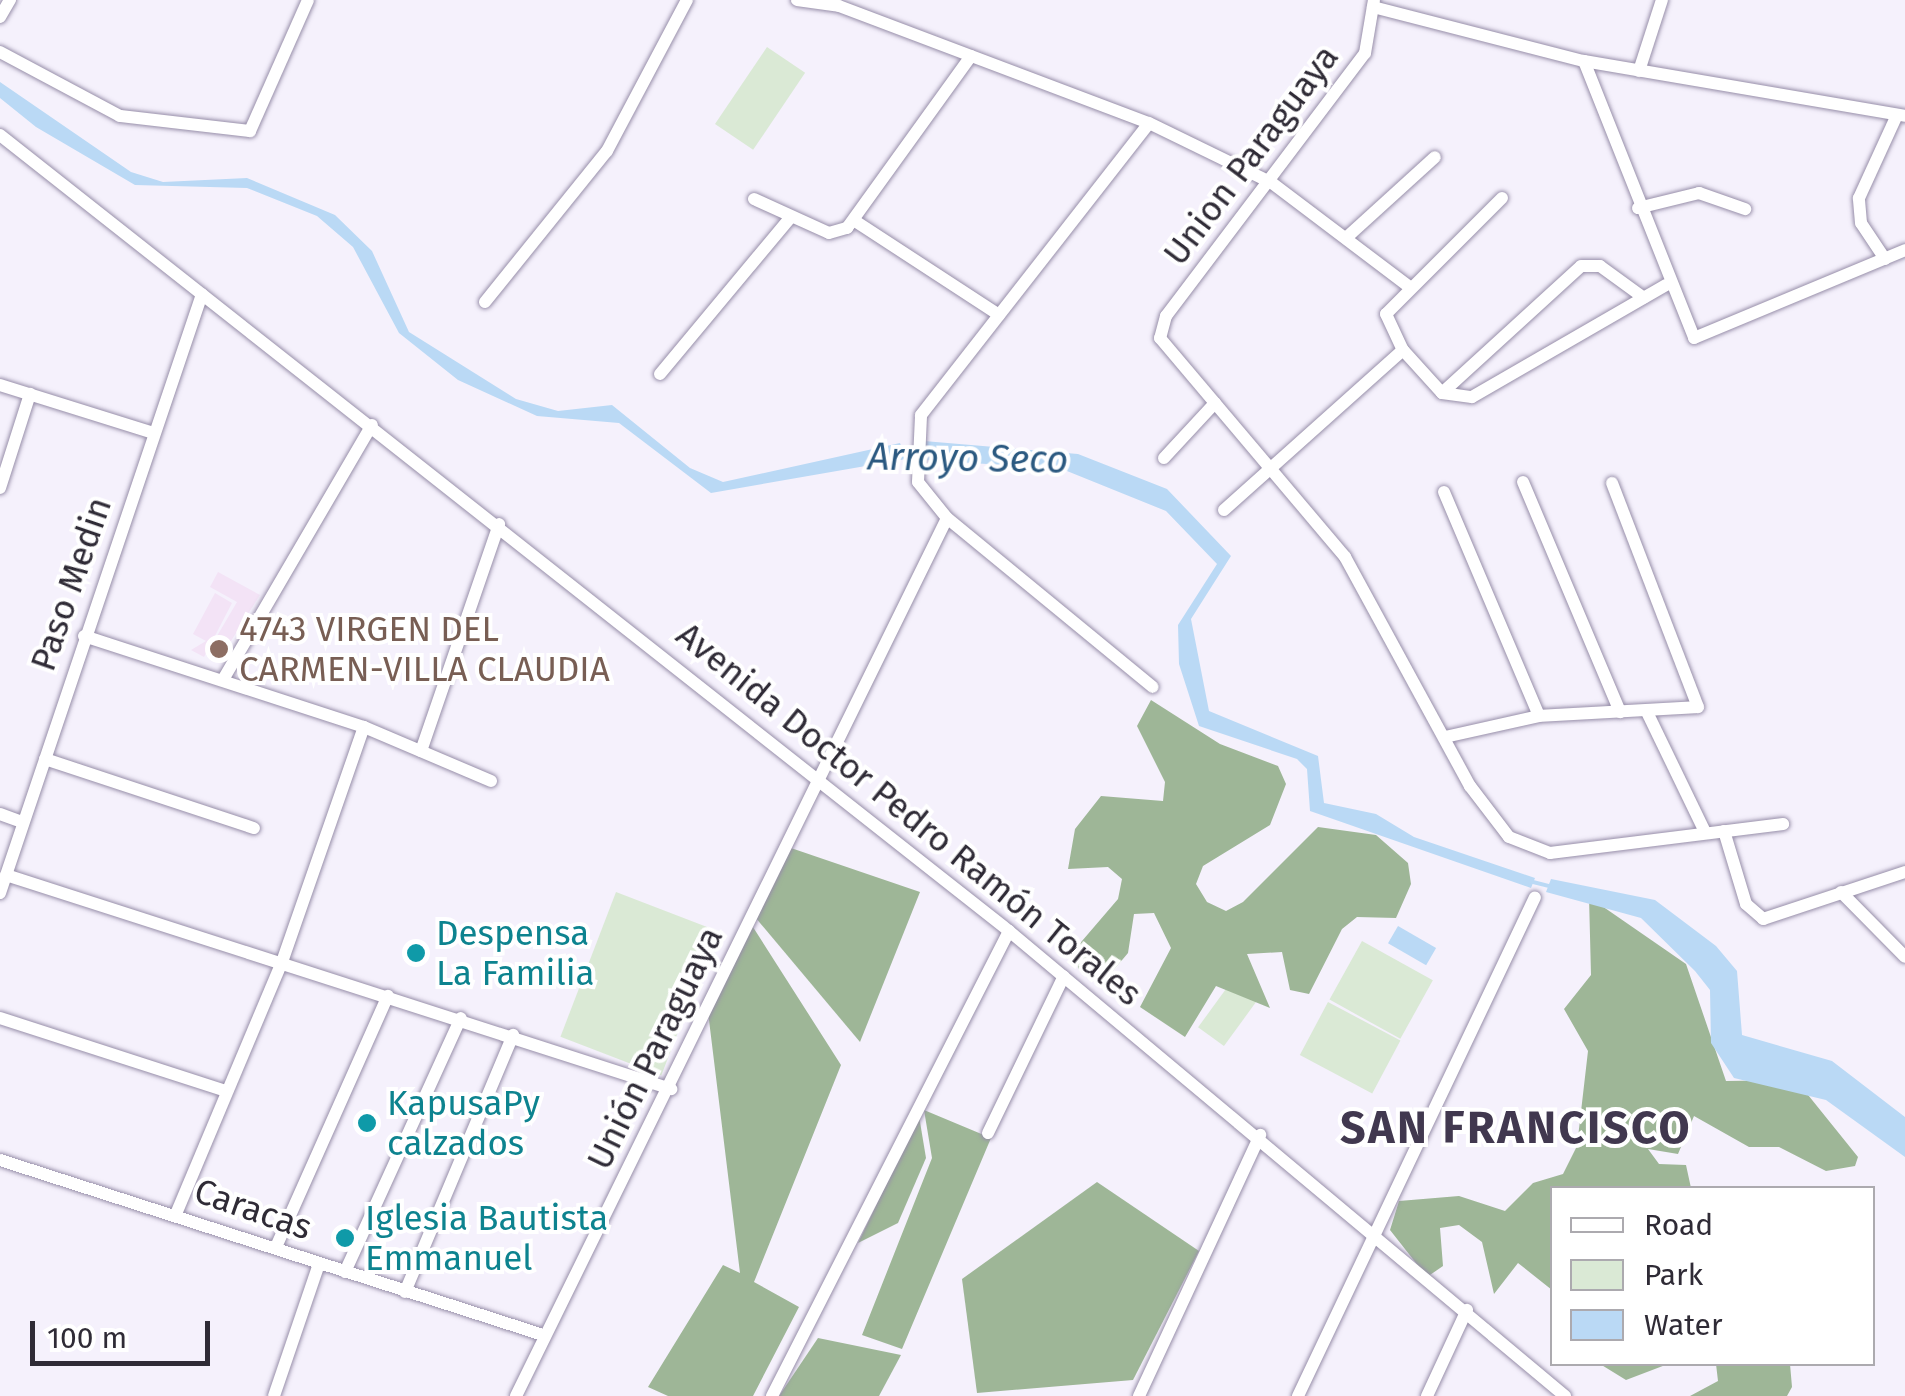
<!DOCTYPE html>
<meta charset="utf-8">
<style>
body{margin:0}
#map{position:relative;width:1905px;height:1396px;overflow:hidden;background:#f5f1fc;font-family:"Fira Sans",sans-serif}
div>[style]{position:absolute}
.education>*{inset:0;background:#f3e3f6}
.green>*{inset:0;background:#dae9d5;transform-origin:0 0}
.forest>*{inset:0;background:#9eb697}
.water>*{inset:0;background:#bad9f5;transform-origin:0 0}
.stream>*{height:4px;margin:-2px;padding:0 2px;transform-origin:2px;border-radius:2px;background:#bad9f5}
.roads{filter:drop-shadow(0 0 2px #978ea9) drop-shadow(0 0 2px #978ea9)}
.minor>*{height:12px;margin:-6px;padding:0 6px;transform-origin:6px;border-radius:6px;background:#fff}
.dots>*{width:28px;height:28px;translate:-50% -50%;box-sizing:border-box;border:5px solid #fff;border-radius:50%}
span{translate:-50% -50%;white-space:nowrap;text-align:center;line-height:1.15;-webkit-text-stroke:8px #fff;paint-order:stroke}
.street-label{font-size:35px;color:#2f2b36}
.education-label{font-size:35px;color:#785e54}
.left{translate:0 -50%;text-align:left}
.culture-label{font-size:35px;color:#0d838f}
.water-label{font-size:38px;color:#2b5980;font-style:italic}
.district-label{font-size:45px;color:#41384f;font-weight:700;letter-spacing:2.5px}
.legend{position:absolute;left:1550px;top:1186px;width:325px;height:180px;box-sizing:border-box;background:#fff;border:2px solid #acaaaf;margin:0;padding:12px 18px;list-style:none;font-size:30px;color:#2f2b36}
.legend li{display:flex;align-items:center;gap:20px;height:50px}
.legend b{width:50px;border:2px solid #acaaaf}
.scale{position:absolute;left:30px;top:1321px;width:180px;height:45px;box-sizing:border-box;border:5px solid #2f2b36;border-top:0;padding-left:12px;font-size:30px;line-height:35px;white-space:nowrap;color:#2f2b36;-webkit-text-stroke:8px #fff;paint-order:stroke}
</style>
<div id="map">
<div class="education">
<div style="clip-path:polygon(218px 572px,260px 595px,219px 660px,207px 653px,237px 602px,210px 587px)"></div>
<div style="clip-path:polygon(215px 593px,232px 603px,204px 657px,191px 650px,206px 641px,193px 634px)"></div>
</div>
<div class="green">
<div style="left:767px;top:47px;width:46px;height:93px;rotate:34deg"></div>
<div style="left:616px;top:892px;width:108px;height:155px;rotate:21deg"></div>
<div style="left:1362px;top:941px;width:81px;height:67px;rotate:29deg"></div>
<div style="left:1231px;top:982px;width:32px;height:56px;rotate:36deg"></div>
<div style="left:1328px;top:1002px;width:82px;height:60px;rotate:28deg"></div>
</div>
<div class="forest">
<div style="clip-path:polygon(1151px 700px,1220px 744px,1278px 766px,1286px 784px,1270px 825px,1203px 866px,1196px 884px,1207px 902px,1226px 911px,1243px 902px,1318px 827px,1376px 835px,1408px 863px,1411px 884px,1396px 918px,1357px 917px,1342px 929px,1309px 994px,1290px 990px,1282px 952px,1247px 954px,1270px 1008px,1216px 986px,1185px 1037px,1140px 1007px,1171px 948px,1154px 913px,1134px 914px,1128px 953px,1112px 972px,1094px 979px,1078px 968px,1076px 948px,1118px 899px,1122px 879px,1108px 867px,1068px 869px,1075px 829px,1101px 796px,1163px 801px,1165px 782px,1137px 726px)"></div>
<div style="clip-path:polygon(788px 847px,920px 892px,860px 1042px,755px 917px)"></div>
<div style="clip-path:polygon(1589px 897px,1686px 964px,1726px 1081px,1796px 1080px,1858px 1157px,1855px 1166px,1826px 1171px,1779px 1147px,1749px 1147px,1694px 1116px,1678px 1154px,1648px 1149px,1659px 1164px,1686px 1165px,1691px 1188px,1552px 1188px,1552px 1290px,1518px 1263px,1494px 1294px,1482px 1242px,1459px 1225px,1440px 1228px,1443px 1266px,1427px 1277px,1390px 1230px,1399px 1201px,1459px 1196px,1505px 1211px,1533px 1183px,1563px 1174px,1577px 1146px,1588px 1051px,1564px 1009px,1591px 975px)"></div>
<div style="clip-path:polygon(751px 924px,841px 1065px,754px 1282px,799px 1307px,753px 1396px,668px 1396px,648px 1387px,723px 1265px,740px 1273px,708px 1012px)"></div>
<div style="clip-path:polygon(924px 1110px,991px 1138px,902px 1349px,862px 1335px,932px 1158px)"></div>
<div style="clip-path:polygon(919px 1116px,926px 1158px,898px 1223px,858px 1243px)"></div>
<div style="clip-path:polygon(1097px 1182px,1199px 1251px,1133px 1380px,977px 1393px,962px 1279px)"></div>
<div style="clip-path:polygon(818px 1338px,901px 1355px,879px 1396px,779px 1396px)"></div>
<div style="clip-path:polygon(1600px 1364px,1668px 1364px,1626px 1380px)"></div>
<div style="clip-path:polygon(1716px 1364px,1790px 1364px,1792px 1387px,1787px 1396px,1690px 1396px,1718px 1381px)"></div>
</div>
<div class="water">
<div style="clip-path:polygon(0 82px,131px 172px,163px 182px,247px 178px,335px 215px,372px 251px,409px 332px,516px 399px,558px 411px,612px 405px,690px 468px,723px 482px,900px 443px,906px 459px,711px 493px,619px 423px,537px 416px,458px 380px,399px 333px,353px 247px,317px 216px,247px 188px,135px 185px,36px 127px,0 98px)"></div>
<div style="clip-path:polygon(924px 441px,1078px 454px,1167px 489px,1231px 556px,1191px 619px,1209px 711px,1318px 756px,1324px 803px,1376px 814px,1414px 837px,1535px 878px,1531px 888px,1310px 811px,1307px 769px,1297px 759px,1199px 726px,1179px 664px,1178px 625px,1217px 564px,1166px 511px,1062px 469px,925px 460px)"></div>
<div style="clip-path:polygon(1551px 879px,1655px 900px,1716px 946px,1737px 971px,1742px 1035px,1832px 1061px,1905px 1117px,1905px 1157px,1826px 1100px,1734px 1078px,1711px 1043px,1710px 990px,1695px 971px,1641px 918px,1546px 892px)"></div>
<div style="left:1398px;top:926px;width:44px;height:20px;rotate:30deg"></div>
</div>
<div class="stream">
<div style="left:1529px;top:881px;width:21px;rotate:14deg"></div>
</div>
<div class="roads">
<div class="minor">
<div style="left:797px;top:0;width:42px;rotate:8.1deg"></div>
<div style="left:839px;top:6px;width:331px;rotate:20.7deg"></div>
<div style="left:1149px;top:123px;width:137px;rotate:26deg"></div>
<div style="left:1272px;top:183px;width:171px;rotate:37.1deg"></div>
<div style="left:1374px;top:0;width:54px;rotate:99.6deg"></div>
<div style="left:1365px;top:53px;width:330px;rotate:127.1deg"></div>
<div style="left:1166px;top:316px;width:23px;rotate:105deg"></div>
<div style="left:1160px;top:338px;width:287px;rotate:49.8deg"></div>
<div style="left:1345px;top:557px;width:261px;rotate:61.4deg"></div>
<div style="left:1470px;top:786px;width:64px;rotate:52.6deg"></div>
<div style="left:1509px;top:837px;width:44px;rotate:21.3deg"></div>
<div style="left:1550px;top:853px;width:235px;rotate:-7.1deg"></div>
<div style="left:1373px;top:7px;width:218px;rotate:14.4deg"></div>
<div style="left:1584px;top:61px;width:298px;rotate:68.3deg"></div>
<div style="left:1694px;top:338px;width:229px;rotate:-22.6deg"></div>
<div style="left:0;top:17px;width:20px;rotate:-60deg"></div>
<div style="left:0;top:52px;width:136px;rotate:28.1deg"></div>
<div style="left:120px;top:116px;width:131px;rotate:6.6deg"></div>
<div style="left:250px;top:131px;width:143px;rotate:-66.1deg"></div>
<div style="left:1584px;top:61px;width:326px;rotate:9.7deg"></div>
<div style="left:1639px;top:71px;width:75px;rotate:-72.1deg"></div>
<div style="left:0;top:135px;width:1285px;rotate:38.27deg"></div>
<div style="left:1009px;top:931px;width:725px;rotate:39.91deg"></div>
<div style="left:1502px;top:198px;width:164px;rotate:135deg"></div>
<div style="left:1386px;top:314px;width:40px;rotate:65deg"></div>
<div style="left:1403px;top:350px;width:58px;rotate:47.8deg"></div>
<div style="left:1442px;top:393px;width:188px;rotate:-42.4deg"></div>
<div style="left:1581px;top:266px;width:19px"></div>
<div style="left:1600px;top:266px;width:54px;rotate:36deg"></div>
<div style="left:754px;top:199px;width:82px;rotate:24.4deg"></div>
<div style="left:829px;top:233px;width:19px;rotate:-16deg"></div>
<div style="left:847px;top:228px;width:212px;rotate:-54.2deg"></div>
<div style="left:1638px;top:208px;width:63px;rotate:-13.8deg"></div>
<div style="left:1699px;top:193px;width:49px;rotate:19.2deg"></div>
<div style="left:855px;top:221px;width:172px;rotate:33.1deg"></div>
<div style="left:1346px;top:238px;width:120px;rotate:-42.3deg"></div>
<div style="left:1885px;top:259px;width:43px;rotate:-123.7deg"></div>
<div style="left:1861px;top:223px;width:25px;rotate:-95deg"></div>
<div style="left:1859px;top:198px;width:91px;rotate:-65.4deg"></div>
<div style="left:485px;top:302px;width:194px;rotate:-51.1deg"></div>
<div style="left:607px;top:151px;width:171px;rotate:-62.1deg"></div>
<div style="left:660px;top:374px;width:202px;rotate:-50.2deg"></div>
<div style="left:0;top:385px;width:160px;rotate:17.4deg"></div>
<div style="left:1442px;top:393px;width:30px;rotate:8deg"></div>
<div style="left:1472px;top:397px;width:224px;rotate:-30deg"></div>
<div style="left:1164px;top:458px;width:75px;rotate:-47.2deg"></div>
<div style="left:1523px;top:482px;width:250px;rotate:67.1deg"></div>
<div style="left:0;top:488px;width:99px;rotate:-72.3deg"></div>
<div style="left:1444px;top:492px;width:243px;rotate:67deg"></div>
<div style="left:1224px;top:510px;width:240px;rotate:-41.8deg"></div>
<div style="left:947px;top:518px;width:266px;rotate:39.4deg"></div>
<div style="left:84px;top:636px;width:294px;rotate:18deg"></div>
<div style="left:364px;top:727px;width:138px;rotate:23deg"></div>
<div style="left:224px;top:678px;width:293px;rotate:-59.7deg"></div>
<div style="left:1647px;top:712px;width:133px;rotate:64.2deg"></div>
<div style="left:1445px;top:737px;width:96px;rotate:-12.6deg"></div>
<div style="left:1539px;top:716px;width:159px;rotate:-3.2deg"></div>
<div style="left:1698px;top:707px;width:240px;rotate:-111deg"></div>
<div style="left:421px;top:751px;width:240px;rotate:-71deg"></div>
<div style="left:45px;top:759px;width:220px;rotate:18.3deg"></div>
<div style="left:0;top:814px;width:23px;rotate:20deg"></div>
<div style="left:1724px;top:831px;width:76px;rotate:73.2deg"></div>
<div style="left:1746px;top:904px;width:23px;rotate:41deg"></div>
<div style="left:1763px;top:919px;width:150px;rotate:-18.3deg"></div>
<div style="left:6px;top:875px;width:699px;rotate:17.84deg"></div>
<div style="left:1841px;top:892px;width:91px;rotate:45.4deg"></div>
<div style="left:0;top:893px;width:632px;rotate:-71.36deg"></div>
<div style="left:0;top:1018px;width:237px;rotate:17.9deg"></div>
<div style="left:988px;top:1133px;width:174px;rotate:-64.2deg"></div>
<div style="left:0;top:1160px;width:571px;rotate:17.86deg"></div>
<div style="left:176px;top:1214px;width:273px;rotate:-67.2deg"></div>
<div style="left:282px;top:962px;width:249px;rotate:-70.8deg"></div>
<div style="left:276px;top:1247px;width:275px;rotate:-66deg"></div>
<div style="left:345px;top:1272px;width:279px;rotate:-65.5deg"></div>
<div style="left:405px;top:1292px;width:279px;rotate:-67.2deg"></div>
<div style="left:274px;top:1396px;width:139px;rotate:-71.2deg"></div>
<div style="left:516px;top:1396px;width:978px;rotate:-63.85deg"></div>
<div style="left:947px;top:518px;width:46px;rotate:-128.9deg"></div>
<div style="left:918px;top:482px;width:67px;rotate:-87.4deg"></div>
<div style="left:921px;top:415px;width:370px;rotate:-52deg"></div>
<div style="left:772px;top:1396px;width:522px;rotate:-62.99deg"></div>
<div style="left:1139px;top:1396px;width:288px;rotate:-65.1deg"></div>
<div style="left:1298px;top:1396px;width:552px;rotate:-64.59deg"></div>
<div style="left:1427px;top:1396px;width:95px;rotate:-65.1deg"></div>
</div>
</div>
<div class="dots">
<div style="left:219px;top:649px;background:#8d6e63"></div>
<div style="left:416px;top:953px;background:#0f9aa8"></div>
<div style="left:367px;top:1123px;background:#0f9aa8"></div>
<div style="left:345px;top:1238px;background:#0f9aa8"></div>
</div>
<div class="street-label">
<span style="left:1251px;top:155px;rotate:-53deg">Union Paraguaya</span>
<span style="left:71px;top:584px;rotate:-71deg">Paso Medin</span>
<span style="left:909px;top:814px;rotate:39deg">Avenida Doctor Pedro Ramón Torales</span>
<span style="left:655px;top:1048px;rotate:-64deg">Unión Paraguaya</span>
<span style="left:253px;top:1209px;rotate:19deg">Caracas</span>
</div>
<div class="education-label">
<span class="left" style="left:239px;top:649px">4743 VIRGEN DEL<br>CARMEN-VILLA CLAUDIA</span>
</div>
<div class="culture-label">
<span class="left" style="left:436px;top:953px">Despensa<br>La Familia</span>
<span class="left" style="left:387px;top:1123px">KapusaPy<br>calzados</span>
<span class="left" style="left:365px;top:1238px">Iglesia Bautista<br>Emmanuel</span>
</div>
<div class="water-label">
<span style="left:968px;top:459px;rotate:1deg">Arroyo Seco</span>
</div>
<div class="district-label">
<span style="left:1516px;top:1129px">SAN FRANCISCO</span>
</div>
<ul class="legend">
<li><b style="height:12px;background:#fff"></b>Road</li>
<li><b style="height:28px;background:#dae9d5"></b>Park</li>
<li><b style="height:28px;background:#bad9f5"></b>Water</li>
</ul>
<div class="scale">100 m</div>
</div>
